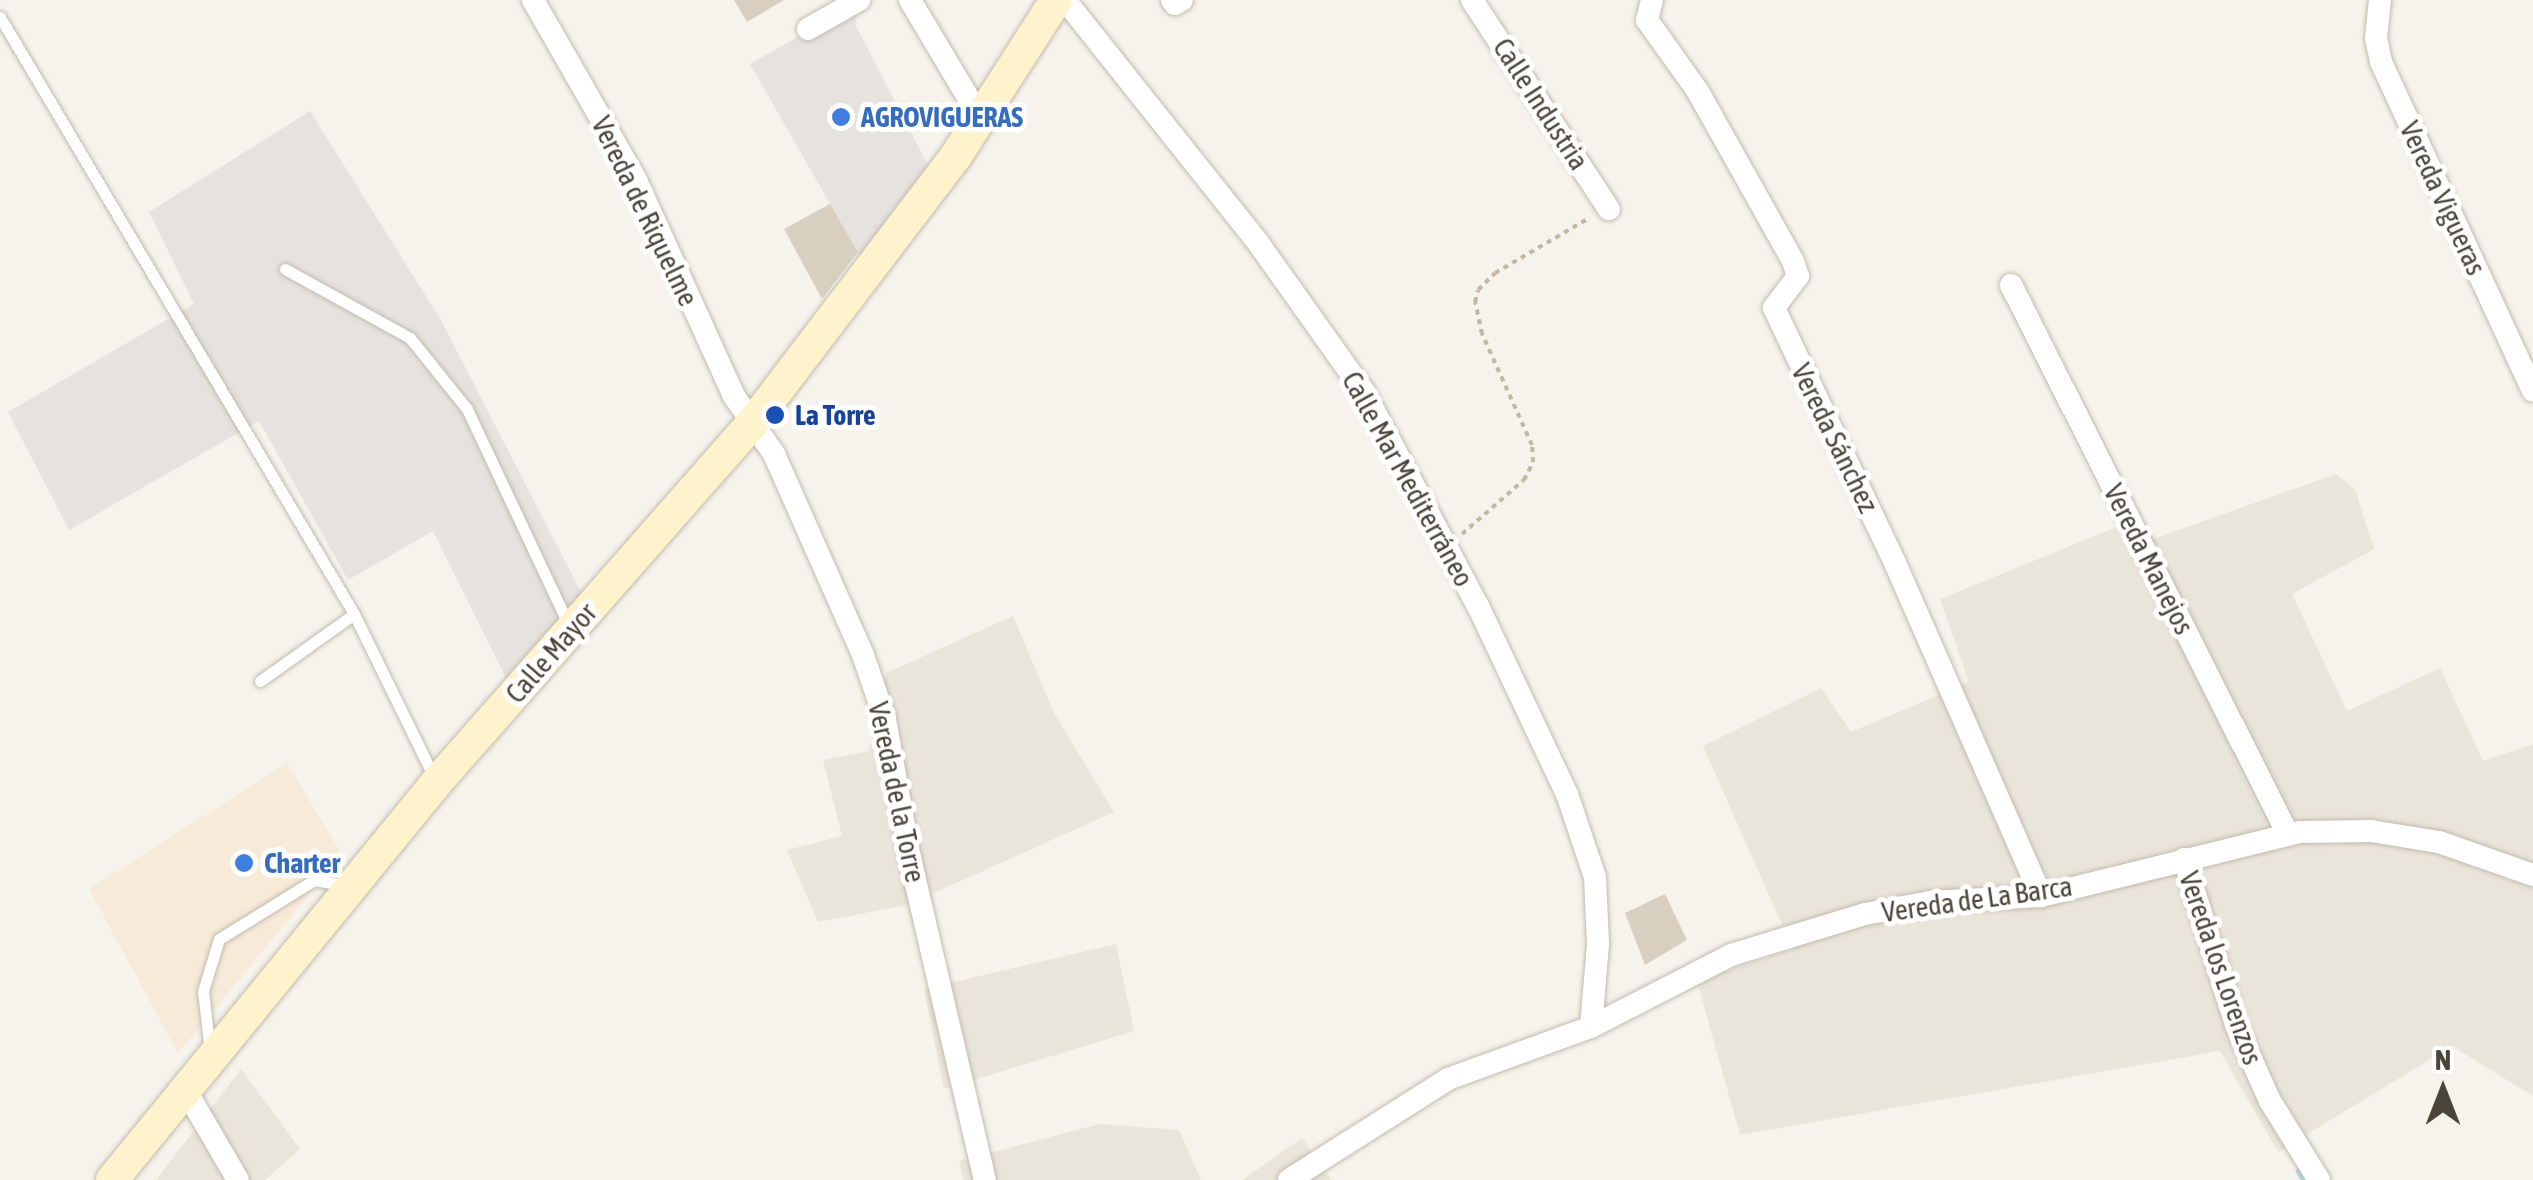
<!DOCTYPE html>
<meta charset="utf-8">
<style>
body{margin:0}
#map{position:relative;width:2533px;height:1180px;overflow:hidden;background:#f6f3ec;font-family:"Asap Condensed",sans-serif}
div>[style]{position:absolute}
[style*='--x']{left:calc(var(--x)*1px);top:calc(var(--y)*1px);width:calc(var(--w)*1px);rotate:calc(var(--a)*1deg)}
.residential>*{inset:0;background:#eae5da}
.commercial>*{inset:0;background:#f7ead8}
.industrial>*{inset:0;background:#e6e2dd}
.stream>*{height:6px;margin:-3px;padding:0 3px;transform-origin:3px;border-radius:3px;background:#a9d4f2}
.building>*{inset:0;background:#d8cfc1}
.path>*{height:4px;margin-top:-2px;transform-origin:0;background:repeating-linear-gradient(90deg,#c4b79f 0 5px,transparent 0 10px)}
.roads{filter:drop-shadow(0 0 2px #c2bbae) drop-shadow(0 0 2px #c2bbae)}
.lane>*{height:11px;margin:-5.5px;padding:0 5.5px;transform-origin:5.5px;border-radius:5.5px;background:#fff}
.street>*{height:22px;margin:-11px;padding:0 11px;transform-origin:11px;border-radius:11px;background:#fff}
.secondary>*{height:32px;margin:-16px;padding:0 16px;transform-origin:16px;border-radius:16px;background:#fff3cd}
.dots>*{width:28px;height:28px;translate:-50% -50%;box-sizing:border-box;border:5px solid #fff;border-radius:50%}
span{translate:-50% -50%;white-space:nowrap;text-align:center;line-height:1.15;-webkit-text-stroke:10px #fff;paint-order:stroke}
.street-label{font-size:28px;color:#4b4439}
.shop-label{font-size:28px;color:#366cbe;font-weight:700}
.left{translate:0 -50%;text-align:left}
.transit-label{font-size:28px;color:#164399;font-weight:700}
.north{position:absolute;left:2393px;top:1040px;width:100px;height:100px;-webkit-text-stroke:8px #fff;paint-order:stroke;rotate:0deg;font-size:28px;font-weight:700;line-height:40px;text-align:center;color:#4b4439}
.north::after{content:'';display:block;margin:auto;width:35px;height:45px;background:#4b4439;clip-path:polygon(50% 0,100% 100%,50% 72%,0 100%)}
</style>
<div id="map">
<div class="residential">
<div style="clip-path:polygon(2336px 474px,2355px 489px,2374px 549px,2292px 594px,2347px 711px,2440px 668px,2483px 761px,2533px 744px,2533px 1096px,2452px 1046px,2278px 1152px,2220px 1051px,1740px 1135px,1697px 981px,1793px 949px,1703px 746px,1821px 688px,1851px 732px,1969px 682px,1940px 599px,2134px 520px,2145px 542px)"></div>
<div style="clip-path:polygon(1013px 616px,1054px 713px,1114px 812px,907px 905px,818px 922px,787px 850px,842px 836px,823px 760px,869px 751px,886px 673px)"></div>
<div style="clip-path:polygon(1116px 944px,1134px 1031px,944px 1089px,924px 989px)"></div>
<div style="clip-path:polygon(241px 1069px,300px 1149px,265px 1180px,156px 1180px)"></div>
<div style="clip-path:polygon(1100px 1124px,1179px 1130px,1201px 1180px,963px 1180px,959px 1161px)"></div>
<div style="clip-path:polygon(1302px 1138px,1332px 1180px,1242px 1180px)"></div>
</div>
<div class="commercial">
<div style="clip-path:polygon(287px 763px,342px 855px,178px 1053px,89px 889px)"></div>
</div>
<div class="industrial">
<div style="clip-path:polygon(861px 1px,855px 24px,929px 167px,860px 256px,750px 64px)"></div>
<div style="clip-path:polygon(310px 111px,441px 320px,585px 600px,508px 682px,433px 531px,348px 580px,259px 421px,69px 530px,8px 412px,194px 304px,149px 212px)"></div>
</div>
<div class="stream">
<div style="--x:2299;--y:1171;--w:10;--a:61"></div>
</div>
<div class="building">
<div style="clip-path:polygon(734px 0,784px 0,747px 22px)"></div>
<div style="clip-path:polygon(830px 204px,858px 252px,822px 299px,784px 229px)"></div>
<div style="clip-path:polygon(1665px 894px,1687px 940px,1645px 965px,1625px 913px)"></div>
</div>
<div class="path">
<div style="--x:1462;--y:534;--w:82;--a:-41.1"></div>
<div style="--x:1524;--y:480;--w:20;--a:-63"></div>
<div style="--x:1533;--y:462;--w:17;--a:-93"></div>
<div style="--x:1532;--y:445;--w:122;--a:-114.2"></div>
<div style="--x:1482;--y:334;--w:33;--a:-102"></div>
<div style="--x:1475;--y:302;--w:12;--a:-76"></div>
<div style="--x:1478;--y:290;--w:24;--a:-45"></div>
<div style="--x:1495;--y:273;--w:109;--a:-30.3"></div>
</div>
<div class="roads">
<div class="lane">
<div style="--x:0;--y:17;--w:694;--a:59.33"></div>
<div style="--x:354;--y:614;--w:182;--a:63.9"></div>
<div style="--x:285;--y:269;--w:143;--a:28.9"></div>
<div style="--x:410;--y:338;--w:91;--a:51.2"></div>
<div style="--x:467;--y:409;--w:242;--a:64.8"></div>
<div style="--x:260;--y:681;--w:115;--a:-35.5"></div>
<div style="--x:210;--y:1052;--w:61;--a:-96.5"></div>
<div style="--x:203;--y:991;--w:54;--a:-72.9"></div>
<div style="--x:219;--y:939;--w:112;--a:-31.8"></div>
<div style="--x:314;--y:880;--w:34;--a:10"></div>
</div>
<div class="street">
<div style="--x:533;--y:0;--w:207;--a:60.2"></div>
<div style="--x:636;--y:180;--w:237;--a:65.6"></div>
<div style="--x:734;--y:396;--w:70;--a:55.4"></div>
<div style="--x:774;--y:454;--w:220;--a:66.1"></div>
<div style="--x:863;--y:655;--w:68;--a:71"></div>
<div style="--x:885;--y:719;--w:137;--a:79.9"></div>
<div style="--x:909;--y:854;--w:335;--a:76.9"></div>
<div style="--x:910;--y:0;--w:139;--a:59.2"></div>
<div style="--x:1065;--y:0;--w:312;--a:51.5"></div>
<div style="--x:1259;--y:244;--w:181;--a:54.6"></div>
<div style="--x:1364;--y:392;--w:242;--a:62"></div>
<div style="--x:1478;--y:606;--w:208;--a:64.7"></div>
<div style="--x:1567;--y:794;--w:88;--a:71.4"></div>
<div style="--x:1595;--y:877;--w:67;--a:87.4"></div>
<div style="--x:1598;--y:944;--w:83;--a:94.8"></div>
<div style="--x:1172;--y:0;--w:5;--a:53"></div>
<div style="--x:1175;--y:4;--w:8;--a:-30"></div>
<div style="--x:1472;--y:0;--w:250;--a:56.8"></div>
<div style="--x:1652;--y:0;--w:21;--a:104"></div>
<div style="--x:1647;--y:20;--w:86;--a:54.5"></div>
<div style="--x:1697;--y:90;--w:196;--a:60.7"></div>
<div style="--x:1793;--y:261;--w:16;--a:72"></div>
<div style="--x:1798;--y:276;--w:40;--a:127"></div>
<div style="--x:1774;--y:308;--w:282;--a:64.6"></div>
<div style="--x:1895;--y:563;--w:364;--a:66.3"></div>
<div style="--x:2380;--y:0;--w:38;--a:96"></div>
<div style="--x:2376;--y:38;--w:25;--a:78"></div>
<div style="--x:2381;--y:62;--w:362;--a:65.2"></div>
<div style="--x:808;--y:29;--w:59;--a:-29.6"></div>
<div style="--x:2011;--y:285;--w:615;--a:63.23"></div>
<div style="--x:2184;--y:859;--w:174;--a:72.6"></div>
<div style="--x:2236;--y:1025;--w:83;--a:65.9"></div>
<div style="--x:2270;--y:1101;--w:93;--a:58.2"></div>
<div style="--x:185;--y:1089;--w:105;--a:59.8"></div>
<div style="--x:1289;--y:1180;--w:188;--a:-32.4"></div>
<div style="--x:1448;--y:1079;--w:152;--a:-20"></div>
<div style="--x:1591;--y:1027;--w:157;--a:-27.2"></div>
<div style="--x:1731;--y:955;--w:140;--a:-17"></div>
<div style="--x:1865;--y:914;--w:66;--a:-10.5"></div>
<div style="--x:1930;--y:902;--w:111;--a:-3.1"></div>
<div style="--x:2041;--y:896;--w:267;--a:-13.9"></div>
<div style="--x:2300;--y:832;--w:71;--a:-0.8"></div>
<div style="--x:2371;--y:831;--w:69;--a:9.2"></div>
<div style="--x:2439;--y:842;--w:100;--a:19.3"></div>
</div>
<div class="secondary">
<div style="--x:112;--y:1180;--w:514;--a:-50.77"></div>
<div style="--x:437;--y:782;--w:475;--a:-48.7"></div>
<div style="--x:751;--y:425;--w:338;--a:-52.7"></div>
<div style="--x:956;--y:156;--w:185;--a:-57.3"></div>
</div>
</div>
<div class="dots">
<div style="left:841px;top:117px;background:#3f7fe0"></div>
<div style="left:775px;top:415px;background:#1a4fb4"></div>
<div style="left:244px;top:863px;background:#3f7fe0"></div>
</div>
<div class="street-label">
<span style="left:1541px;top:104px;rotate:57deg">Calle Industria</span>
<span style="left:2443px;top:198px;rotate:65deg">Vereda Vigueras</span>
<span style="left:645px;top:211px;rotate:64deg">Vereda de Riquelme</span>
<span style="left:1835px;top:438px;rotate:64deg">Vereda Sánchez</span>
<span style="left:1408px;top:479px;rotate:61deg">Calle Mar Mediterráneo</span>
<span style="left:2149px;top:559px;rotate:63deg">Vereda Manejos</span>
<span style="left:551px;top:653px;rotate:-49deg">Calle Mayor</span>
<span style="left:897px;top:792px;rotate:78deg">Vereda de la Torre</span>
<span style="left:1977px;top:899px;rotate:-8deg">Vereda de La Barca</span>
<span style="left:2221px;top:968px;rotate:71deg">Vereda los Lorenzos</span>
</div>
<div class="shop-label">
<span class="left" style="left:861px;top:117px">AGROVIGUERAS</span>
<span class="left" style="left:264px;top:863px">Charter</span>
</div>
<div class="transit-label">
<span class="left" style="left:795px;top:415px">La Torre</span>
</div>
<div class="north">N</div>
</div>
